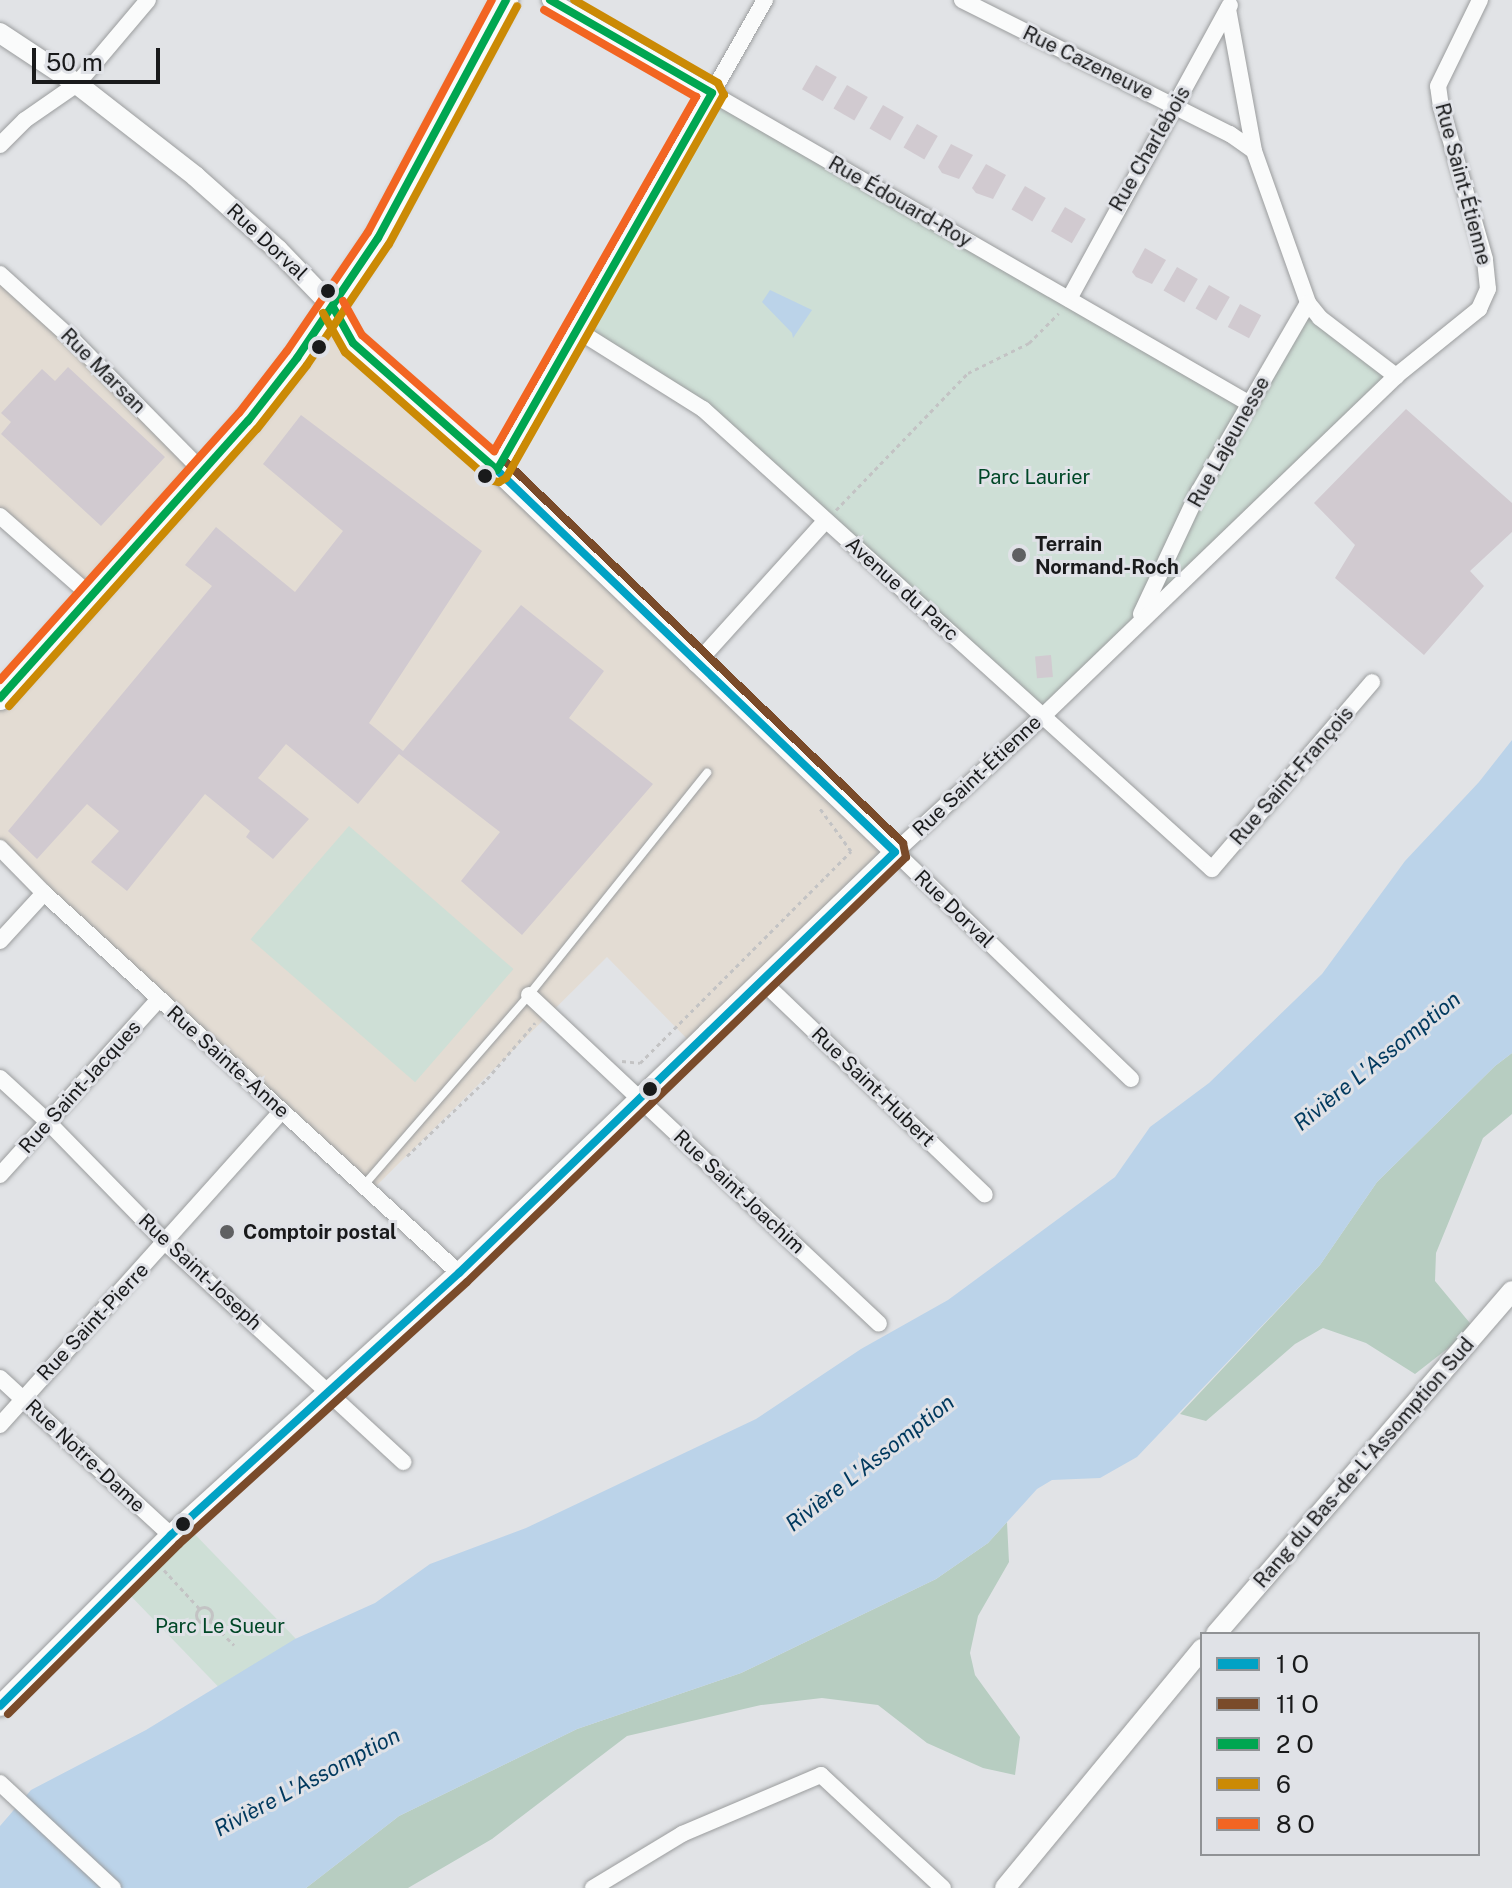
<!DOCTYPE html>
<meta charset="utf-8">
<style>
body{margin:0}
#map{position:relative;width:1512px;height:1888px;overflow:hidden;background:#e1e3e6;font-family:"Public Sans",sans-serif}
div>[style]{position:absolute}
[style*='--x']{left:calc(var(--x)*1px);top:calc(var(--y)*1px);width:calc(var(--w)*1px);rotate:calc(var(--a)*1deg)}
.education>*{inset:0;background:#e3dcd3}
.green>*{inset:0;background:#cedfd6;transform-origin:0 0}
.forest>*{inset:0;background:#b7cdc1}
.water>*{inset:0;background:#bbd3e9}
.building>*{inset:0;background:#d1cad0;transform-origin:0 0}
.path>*{height:3px;margin-top:-1.5px;transform-origin:0;background:repeating-linear-gradient(90deg,#c3c3c4 0 4px,transparent 0 8px)}
.path>.ring{margin:-1.5px;padding:0;box-sizing:content-box;background:none;border:3px solid #c3c3c4;border-radius:50%}
.roads{filter:drop-shadow(0 0 2px #9b9d9e) drop-shadow(0 0 2px #9b9d9e)}
.service>*{height:8px;margin:-4px;padding:0 4px;transform-origin:4px;border-radius:4px;background:#fafbfb}
.minor>*{height:16px;margin:-8px;padding:0 8px;transform-origin:8px;border-radius:8px;background:#fafbfb}
.tertiary>*{height:20px;margin:-10px;padding:0 10px;transform-origin:10px;border-radius:10px;background:#fafbfb}
.secondary>*{height:24px;margin:-12px;padding:0 12px;transform-origin:12px;border-radius:12px;background:#fafbfb}
.bus-1>*{height:8px;margin:-4px;padding:0 4px;transform-origin:4px;border-radius:4px;background:#01a2c5}
.bus-2>*{height:8px;margin:-4px;padding:0 4px;transform-origin:4px;border-radius:4px;background:#7a4b2a}
.bus-3>*{height:8px;margin:-4px;padding:0 4px;transform-origin:4px;border-radius:4px;background:#00a651}
.bus-4>*{height:8px;margin:-4px;padding:0 4px;transform-origin:4px;border-radius:4px;background:#cb8a05}
.bus-5>*{height:8px;margin:-4px;padding:0 4px;transform-origin:4px;border-radius:4px;background:#f26522}
.dots>*{width:22px;height:22px;translate:-50% -50%;box-sizing:border-box;border:4px solid #e0e2e7;border-radius:50%}
span{translate:-50% -50%;white-space:nowrap;text-align:center;line-height:1.15;-webkit-text-stroke:6px #e0e2e7;paint-order:stroke}
.street-label{font-size:20px;color:#191a1b}
.park-label{font-size:20px;color:#004727}
.poi-label{font-size:20px;color:#191a1b;font-weight:700}
.left{translate:0 -50%;text-align:left}
.water-label{font-size:22px;color:#00395e;font-style:italic}
.legend{position:absolute;left:1200px;top:1632px;width:280px;height:224px;box-sizing:border-box;background:#e0e2e7;border:2px solid #909295;margin:0;padding:10px 14px;list-style:none;font-size:24px;color:#191a1b}
.legend li{display:flex;align-items:center;gap:16px;height:40px}
.legend b{width:40px;border:2px solid #909295}
.scale{position:absolute;left:32px;top:48px;width:128px;height:36px;box-sizing:border-box;border:4px solid #191a1b;border-top:0;padding-left:10px;font-size:24px;line-height:28px;white-space:nowrap;color:#191a1b;-webkit-text-stroke:6px #e0e2e7;paint-order:stroke}
</style>
<div id="map">
<div class="education">
<div style="clip-path:polygon(0 274px,202px 471px,333px 307px,353px 343px,895px 852px,694px 1046px,607px 957px,370px 1192px,0 844px,0 698px,90px 595px,0 516px)"></div>
</div>
<div class="green">
<div style="clip-path:polygon(712px 93px,1250px 403px,1308px 303px,1396px 376px,1044px 715px,703px 409px,577px 330px)"></div>
<div style="left:349px;top:826px;width:218px;height:150px;rotate:41deg"></div>
<div style="left:184px;top:1523px;width:161px;height:89px;rotate:46deg"></div>
</div>
<div class="forest">
<div style="clip-path:polygon(1512px 1053px,1512px 1114px,1483px 1138px,1436px 1253px,1435px 1281px,1474px 1328px,1415px 1374px,1366px 1343px,1323px 1328px,1295px 1344px,1206px 1421px,1180px 1414px,1320px 1265px,1377px 1182px,1495px 1066px)"></div>
<div style="clip-path:polygon(1007px 1522px,1009px 1562px,978px 1616px,970px 1653px,975px 1675px,1020px 1737px,1015px 1775px,983px 1768px,927px 1743px,878px 1705px,822px 1698px,761px 1705px,627px 1736px,492px 1839px,408px 1888px,306px 1888px,399px 1816px,577px 1729px,741px 1673px,936px 1579px,988px 1543px)"></div>
</div>
<div class="water">
<div style="clip-path:polygon(770px 290px,812px 310px,793px 338px,792px 333px,762px 302px)"></div>
<div style="clip-path:polygon(1512px 740px,1512px 1053px,1495px 1066px,1377px 1182px,1320px 1265px,1137px 1457px,1100px 1478px,1052px 1480px,1037px 1489px,988px 1543px,936px 1579px,741px 1673px,577px 1729px,399px 1816px,306px 1888px,0 1888px,0 1826px,31px 1790px,146px 1730px,295px 1639px,375px 1603px,430px 1564px,526px 1528px,756px 1419px,861px 1349px,948px 1300px,1115px 1177px,1150px 1127px,1209px 1083px,1322px 974px,1405px 861px,1479px 782px)"></div>
</div>
<div class="building">
<div style="left:816px;top:65px;width:24px;height:28px;rotate:30deg"></div>
<div style="left:847px;top:85px;width:24px;height:27px;rotate:30deg"></div>
<div style="left:883px;top:105px;width:24px;height:27px;rotate:30deg"></div>
<div style="left:917px;top:124px;width:24px;height:27px;rotate:30deg"></div>
<div style="clip-path:polygon(951px 144px,973px 155px,959px 179px,942px 173px,938px 167px)"></div>
<div style="clip-path:polygon(986px 164px,1006px 175px,993px 199px,976px 193px,972px 188px)"></div>
<div style="left:1025px;top:186px;width:24px;height:27px;rotate:30deg"></div>
<div style="left:1065px;top:207px;width:24px;height:28px;rotate:30deg"></div>
<div style="clip-path:polygon(1145px 248px,1166px 260px,1152px 284px,1136px 277px,1132px 272px)"></div>
<div style="left:1177px;top:267px;width:24px;height:27px;rotate:30deg"></div>
<div style="left:1209px;top:285px;width:24px;height:27px;rotate:30deg"></div>
<div style="left:1240px;top:304px;width:24px;height:26px;rotate:28deg"></div>
<div style="clip-path:polygon(68px 367px,165px 457px,101px 526px,1px 434px,11px 422px,1px 413px,42px 369px,55px 381px)"></div>
<div style="clip-path:polygon(1406px 409px,1512px 503px,1512px 532px,1470px 571px,1484px 586px,1424px 655px,1335px 578px,1355px 545px,1314px 503px)"></div>
<div style="clip-path:polygon(301px 415px,482px 551px,369px 723px,403px 751px,521px 605px,604px 671px,569px 718px,653px 784px,522px 935px,461px 881px,500px 832px,399px 754px,358px 804px,286px 744px,258px 778px,309px 819px,273px 859px,246px 837px,250px 831px,205px 794px,127px 891px,91px 862px,119px 831px,87px 804px,37px 859px,8px 831px,212px 586px,185px 565px,216px 527px,295px 592px,343px 531px,263px 464px)"></div>
<div style="left:1051px;top:655px;width:22px;height:16px;rotate:85deg"></div>
</div>
<div class="path">
<div style="--x:836;--y:510;--w:190;--a:-46.1"></div>
<div style="--x:968;--y:373;--w:68;--a:-26.2"></div>
<div style="--x:1029;--y:343;--w:42;--a:-45"></div>
<div style="--x:622;--y:1061;--w:18;--a:6"></div>
<div style="--x:640;--y:1063;--w:299;--a:-45.1"></div>
<div style="--x:851;--y:851;--w:54;--a:-126"></div>
<div style="--x:407;--y:1156;--w:111;--a:-43.9"></div>
<div style="--x:487;--y:1079;--w:74;--a:-49.4"></div>
<div style="--x:164;--y:1570;--w:52;--a:47.4"></div>
<div class="ring" style="left:196px;top:1607px;width:13px;height:13px"></div>
<div style="--x:210;--y:1621;--w:34;--a:45"></div>
</div>
<div class="roads">
<div class="service">
<div style="--x:364;--y:1185;--w:252;--a:-49"></div>
<div style="--x:529;--y:995;--w:285;--a:-51.3"></div>
</div>
<div class="minor">
<div style="--x:550;--y:0;--w:808;--a:29.99"></div>
<div style="--x:962;--y:0;--w:300;--a:26.6"></div>
<div style="--x:1230;--y:134;--w:29;--a:35"></div>
<div style="--x:1228;--y:9;--w:144;--a:79.6"></div>
<div style="--x:1254;--y:151;--w:161;--a:70.4"></div>
<div style="--x:1308;--y:303;--w:19;--a:51"></div>
<div style="--x:1320;--y:318;--w:96;--a:37.3"></div>
<div style="--x:0;--y:145;--w:35;--a:-45"></div>
<div style="--x:25;--y:120;--w:63;--a:-34.7"></div>
<div style="--x:77;--y:84;--w:110;--a:-49.8"></div>
<div style="--x:0;--y:274;--w:98;--a:42.1"></div>
<div style="--x:73;--y:340;--w:184;--a:45.4"></div>
<div style="--x:1069;--y:299;--w:335;--a:-61.3"></div>
<div style="--x:577;--y:330;--w:149;--a:32.1"></div>
<div style="--x:703;--y:409;--w:686;--a:42.11"></div>
<div style="--x:1212;--y:869;--w:246;--a:-49.4"></div>
<div style="--x:497;--y:470;--w:541;--a:-60.31"></div>
<div style="--x:0;--y:516;--w:120;--a:41.3"></div>
<div style="--x:1141;--y:614;--w:136;--a:-64.8"></div>
<div style="--x:1199;--y:491;--w:217;--a:-59.9"></div>
<div style="--x:696;--y:664;--w:193;--a:-47.9"></div>
<div style="--x:0;--y:848;--w:63;--a:45.6"></div>
<div style="--x:44;--y:893;--w:563;--a:42.48"></div>
<div style="--x:0;--y:941;--w:65;--a:-47.5"></div>
<div style="--x:761;--y:980;--w:310;--a:43.8"></div>
<div style="--x:529;--y:995;--w:480;--a:43.2"></div>
<div style="--x:0;--y:1078;--w:65;--a:42.5"></div>
<div style="--x:48;--y:1122;--w:169;--a:45.7"></div>
<div style="--x:166;--y:1243;--w:323;--a:42.7"></div>
<div style="--x:1131;--y:1079;--w:327;--a:-136.1"></div>
<div style="--x:895;--y:852;--w:202;--a:-42.6"></div>
<div style="--x:1044;--y:715;--w:489;--a:-43.9"></div>
<div style="--x:1396;--y:376;--w:107;--a:-38.9"></div>
<div style="--x:1479;--y:309;--w:22;--a:-66"></div>
<div style="--x:1488;--y:289;--w:30;--a:-96"></div>
<div style="--x:1485;--y:259;--w:158;--a:-106.1"></div>
<div style="--x:1441;--y:107;--w:21;--a:-98"></div>
<div style="--x:1438;--y:86;--w:96;--a:-64"></div>
<div style="--x:0;--y:1175;--w:237;--a:-47.9"></div>
<div style="--x:0;--y:1378;--w:232;--a:42.6"></div>
<div style="--x:0;--y:1425;--w:422;--a:-48.1"></div>
<div style="--x:0;--y:1783;--w:154;--a:42.9"></div>
<div style="--x:593;--y:1888;--w:104;--a:-31.2"></div>
<div style="--x:682;--y:1834;--w:151;--a:-23"></div>
<div style="--x:821;--y:1775;--w:166;--a:42.8"></div>
</div>
<div class="tertiary">
<div style="--x:0;--y:33;--w:92;--a:33.5"></div>
<div style="--x:77;--y:84;--w:150;--a:37.9"></div>
<div style="--x:195;--y:176;--w:111;--a:41.7"></div>
<div style="--x:278;--y:250;--w:79;--a:46"></div>
<div style="--x:333;--y:307;--w:41;--a:60.9"></div>
<div style="--x:353;--y:343;--w:192;--a:41.4"></div>
<div style="--x:497;--y:470;--w:552;--a:43.82"></div>
<div style="--x:895;--y:852;--w:606;--a:136"></div>
<div style="--x:459;--y:1273;--w:389;--a:137.7"></div>
<div style="--x:171;--y:1535;--w:242;--a:135"></div>
<div style="--x:1216;--y:1634;--w:453;--a:-49.2"></div>
<div style="--x:1005;--y:1888;--w:310;--a:-50.5"></div>
</div>
<div class="secondary">
<div style="--x:0;--y:698;--w:372;--a:-48.2"></div>
<div style="--x:248;--y:421;--w:80;--a:-52.1"></div>
<div style="--x:297;--y:358;--w:145;--a:-56"></div>
<div style="--x:378;--y:238;--w:270;--a:-61.7"></div>
</div>
</div>
<div class="bus-1">
<div style="--x:0;--y:1706;--w:242;--a:-45"></div>
<div style="--x:171;--y:1535;--w:389;--a:-42.3"></div>
<div style="--x:459;--y:1273;--w:606;--a:-44"></div>
<div style="--x:895;--y:852;--w:552;--a:-136.18"></div>
</div>
<div class="bus-2">
<div style="--x:8;--y:1714;--w:241;--a:-44.8"></div>
<div style="--x:179;--y:1544;--w:389;--a:-42.3"></div>
<div style="--x:467;--y:1282;--w:611;--a:-44.07"></div>
<div style="--x:906;--y:857;--w:14;--a:-102"></div>
<div style="--x:903;--y:843;--w:552;--a:-136.18"></div>
</div>
<div class="bus-3">
<div style="--x:333;--y:307;--w:41;--a:60.9"></div>
<div style="--x:353;--y:343;--w:192;--a:41.4"></div>
<div style="--x:497;--y:470;--w:434;--a:-60.3"></div>
<div style="--x:712;--y:93;--w:187;--a:-150.1"></div>
<div style="--x:0;--y:698;--w:372;--a:-48.2"></div>
<div style="--x:248;--y:421;--w:80;--a:-52.1"></div>
<div style="--x:297;--y:358;--w:145;--a:-56"></div>
<div style="--x:378;--y:238;--w:270;--a:-61.7"></div>
</div>
<div class="bus-4">
<div style="--x:323;--y:313;--w:45;--a:60.6"></div>
<div style="--x:345;--y:352;--w:193;--a:41.4"></div>
<div style="--x:490;--y:480;--w:9;--a:13"></div>
<div style="--x:499;--y:482;--w:8;--a:-30"></div>
<div style="--x:506;--y:478;--w:441;--a:-60.4"></div>
<div style="--x:724;--y:95;--w:13;--a:-117"></div>
<div style="--x:718;--y:83;--w:166;--a:-150"></div>
<div style="--x:9;--y:706;--w:372;--a:-48.2"></div>
<div style="--x:257;--y:429;--w:81;--a:-52"></div>
<div style="--x:307;--y:365;--w:146;--a:-55.9"></div>
<div style="--x:389;--y:244;--w:270;--a:-61.7"></div>
</div>
<div class="bus-5">
<div style="--x:343;--y:301;--w:39;--a:61"></div>
<div style="--x:362;--y:335;--w:176;--a:41.3"></div>
<div style="--x:494;--y:451;--w:408;--a:-60.3"></div>
<div style="--x:696;--y:97;--w:175;--a:-150.2"></div>
<div style="--x:0;--y:680;--w:358;--a:-48.2"></div>
<div style="--x:239;--y:413;--w:78;--a:-52.3"></div>
<div style="--x:287;--y:351;--w:144;--a:-55.8"></div>
<div style="--x:368;--y:232;--w:263;--a:-61.9"></div>
</div>
<div class="dots">
<div style="left:328px;top:291px;background:#191a1b"></div>
<div style="left:319px;top:347px;background:#191a1b"></div>
<div style="left:485px;top:476px;background:#191a1b"></div>
<div style="left:1019px;top:555px;background:#5f6062"></div>
<div style="left:650px;top:1089px;background:#191a1b"></div>
<div style="left:227px;top:1232px;background:#5f6062"></div>
<div style="left:183px;top:1524px;background:#191a1b"></div>
</div>
<div class="street-label">
<span style="left:1088px;top:63px;rotate:26deg">Rue Cazeneuve</span>
<span style="left:1150px;top:149px;rotate:-60deg">Rue Charlebois</span>
<span style="left:1463px;top:184px;rotate:75deg">Rue Saint-Étienne</span>
<span style="left:900px;top:202px;rotate:30deg">Rue Édouard-Roy</span>
<span style="left:267px;top:242px;rotate:43deg">Rue Dorval</span>
<span style="left:103px;top:371px;rotate:45deg">Rue Marsan</span>
<span style="left:1229px;top:442px;rotate:-61deg">Rue Lajeunesse</span>
<span style="left:902px;top:589px;rotate:42deg">Avenue du Parc</span>
<span style="left:977px;top:776px;rotate:-43deg">Rue Saint-Étienne</span>
<span style="left:1292px;top:776px;rotate:-49deg">Rue Saint-François</span>
<span style="left:954px;top:909px;rotate:44deg">Rue Dorval</span>
<span style="left:228px;top:1062px;rotate:42deg">Rue Sainte-Anne</span>
<span style="left:80px;top:1087px;rotate:-48deg">Rue Saint-Jacques</span>
<span style="left:873px;top:1087px;rotate:44deg">Rue Saint-Hubert</span>
<span style="left:739px;top:1192px;rotate:43deg">Rue Saint-Joachim</span>
<span style="left:200px;top:1272px;rotate:43deg">Rue Saint-Joseph</span>
<span style="left:93px;top:1322px;rotate:-47deg">Rue Saint-Pierre</span>
<span style="left:85px;top:1456px;rotate:43deg">Rue Notre-Dame</span>
<span style="left:1364px;top:1463px;rotate:-49deg">Rang du Bas-de-L'Assomption Sud</span>
</div>
<div class="park-label">
<span style="left:1034px;top:477px">Parc Laurier</span>
<span style="left:220px;top:1626px">Parc Le Sueur</span>
</div>
<div class="poi-label">
<span class="left" style="left:1035px;top:556px">Terrain<br>Normand-Roch</span>
<span class="left" style="left:243px;top:1232px">Comptoir postal</span>
</div>
<div class="water-label">
<span style="left:1377px;top:1061px;rotate:-39deg">Rivière L'Assomption</span>
<span style="left:870px;top:1463px;rotate:-38deg">Rivière L'Assomption</span>
<span style="left:307px;top:1782px;rotate:-28deg">Rivière L'Assomption</span>
</div>
<ul class="legend">
<li><b style="height:10px;background:#01a2c5"></b>1 O</li>
<li><b style="height:10px;background:#7a4b2a"></b>11 O</li>
<li><b style="height:10px;background:#00a651"></b>2 O</li>
<li><b style="height:10px;background:#cb8a05"></b>6</li>
<li><b style="height:10px;background:#f26522"></b>8 O</li>
</ul>
<div class="scale">50 m</div>
</div>
